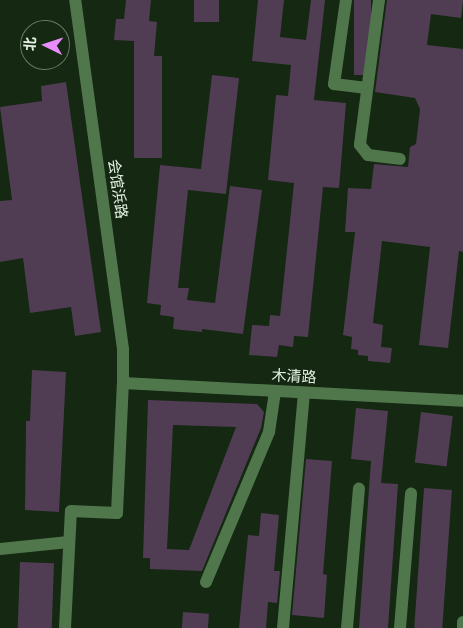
<!DOCTYPE html>
<meta charset="utf-8">
<style>
body{margin:0}
#map{position:relative;width:463px;height:628px;overflow:hidden;background:#142812;font-family:"Fira Sans Condensed","Noto Sans SC",sans-serif}
div>[style]{position:absolute}
[style*='--x']{left:calc(var(--x)*1px);top:calc(var(--y)*1px);width:calc(var(--w)*1px);rotate:calc(var(--a)*1deg)}
.building>*{inset:0;background:#503c53;transform-origin:0 0}
.minor>*{height:12px;margin:-6px;padding:0 6px;transform-origin:6px;border-radius:6px;background:#50774c}
span{translate:-50% -50%;white-space:nowrap;text-align:center;line-height:1.15;-webkit-text-stroke:4px #142812;paint-order:stroke}
.street-label{font-size:15px;color:#e4f1e2}
.north{position:absolute;left:20px;top:20px;width:50px;height:50px;box-sizing:border-box;background:#142812;border:1px solid #677865;border-radius:50%;rotate:274deg;font-size:14px;font-weight:700;line-height:20px;text-align:center;color:#e4f1e2}
.north::after{content:'';display:block;margin:auto;width:18px;height:22px;background:#ea8dfc;clip-path:polygon(50% 0,100% 100%,50% 72%,0 100%)}
</style>
<div id="map">
<div class="building">
<div style="clip-path:polygon(126px 0,151px 0,149px 21px,157px 22px,154px 56px,162px 56px,162px 158px,134px 158px,134px 41px,114px 40px,116px 19px,124px 19px)"></div>
<div style="left:194px;top:0;width:25px;height:22px"></div>
<div style="clip-path:polygon(258px 0,284px 0,280px 37px,306px 40px,311px 0,325px 0,314px 100px,346px 103px,339px 188px,323px 187px,308px 337px,294px 336px,293px 347px,279px 345px,277px 357px,249px 355px,252px 325px,269px 326px,270px 315px,280px 316px,294px 183px,268px 180px,276px 95px,288px 96px,291px 65px,252px 61px)"></div>
<div style="left:354px;top:0;width:17px;height:75px"></div>
<div style="clip-path:polygon(387px 0,463px 0,461px 18px,431px 14px,427px 45px,463px 49px,463px 252px,459px 251px,448px 348px,419px 345px,430px 247px,382px 241px,373px 323px,383px 325px,381px 347px,392px 348px,390px 363px,368px 361px,368px 356px,358px 355px,358px 350px,351px 349px,352px 337px,343px 335px,355px 232px,345px 232px,348px 188px,371px 189px,374px 164px,408px 167px,410px 147px,416px 144px,420px 109px,415px 98px,375px 92px)"></div>
<div style="clip-path:polygon(212px 75px,239px 78px,226px 194px,188px 190px,178px 288px,189px 288px,187px 300px,215px 303px,230px 186px,262px 190px,243px 334px,202px 329px,202px 332px,173px 329px,174px 317px,160px 315px,161px 305px,147px 303px,160px 165px,201px 169px)"></div>
<div style="clip-path:polygon(66px 82px,101px 332px,75px 336px,71px 307px,30px 313px,23px 258px,0 262px,0 201px,12px 200px,0 107px,42px 101px,41px 86px)"></div>
<div style="clip-path:polygon(32px 370px,66px 372px,59px 512px,25px 510px,26px 428px,26px 421px,30px 421px)"></div>
<div style="clip-path:polygon(evenodd,148px 400px,257px 404px,264px 412px,261px 428px,202px 571px,150px 569px,150px 558px,143px 558px,148px 400px,173px 425px,236px 427px,189px 550px,167px 549px,173px 425px)"></div>
<div style="clip-path:polygon(356px 408px,388px 411px,381px 483px,398px 484px,388px 628px,359px 628px,371px 461px,351px 459px)"></div>
<div style="left:421px;top:412px;width:32px;height:51px;rotate:7deg"></div>
<div style="clip-path:polygon(306px 459px,332px 461px,323px 574px,327px 575px,324px 618px,292px 615px)"></div>
<div style="left:424px;top:488px;width:28px;height:140px;rotate:4deg"></div>
<div style="clip-path:polygon(261px 513px,279px 515px,274px 571px,280px 571px,277px 603px,268px 602px,266px 628px,239px 628px,248px 535px,259px 536px)"></div>
<div style="left:20px;top:562px;width:34px;height:66px;rotate:2deg"></div>
<div style="left:183px;top:612px;width:26px;height:16px;rotate:4deg"></div>
</div>
<div class="minor">
<div style="--x:346;--y:0;--w:85;--a:98.1"></div>
<div style="--x:334;--y:84;--w:33;--a:7"></div>
<div style="--x:379;--y:0;--w:146;--a:97.5"></div>
<div style="--x:360;--y:145;--w:13;--a:51"></div>
<div style="--x:368;--y:155;--w:32;--a:7"></div>
<div style="--x:123;--y:383;--w:340;--a:3"></div>
<div style="--x:0;--y:549;--w:69;--a:-5.8"></div>
<div style="--x:206;--y:582;--w:163;--a:-67.2"></div>
<div style="--x:269;--y:432;--w:40;--a:-81.5"></div>
<div style="--x:65;--y:628;--w:117;--a:-87.1"></div>
<div style="--x:71;--y:511;--w:46;--a:2.5"></div>
<div style="--x:117;--y:513;--w:130;--a:-87.4"></div>
<div style="--x:123;--y:383;--w:34;--a:-90"></div>
<div style="--x:123;--y:349;--w:352;--a:-97.8"></div>
<div style="--x:283;--y:628;--w:235;--a:-84.9"></div>
<div style="--x:347;--y:628;--w:140;--a:-85.1"></div>
<div style="--x:400;--y:628;--w:135;--a:-85.3"></div>
<div style="--x:463;--y:628;--w:6;--a:-90"></div>
</div>
<div class="street-label">
<span style="left:117px;top:189px;rotate:82deg">会馆浜路</span>
<span style="left:294px;top:377px;rotate:3deg">木清路</span>
</div>
<div class="north">北</div>
</div>
